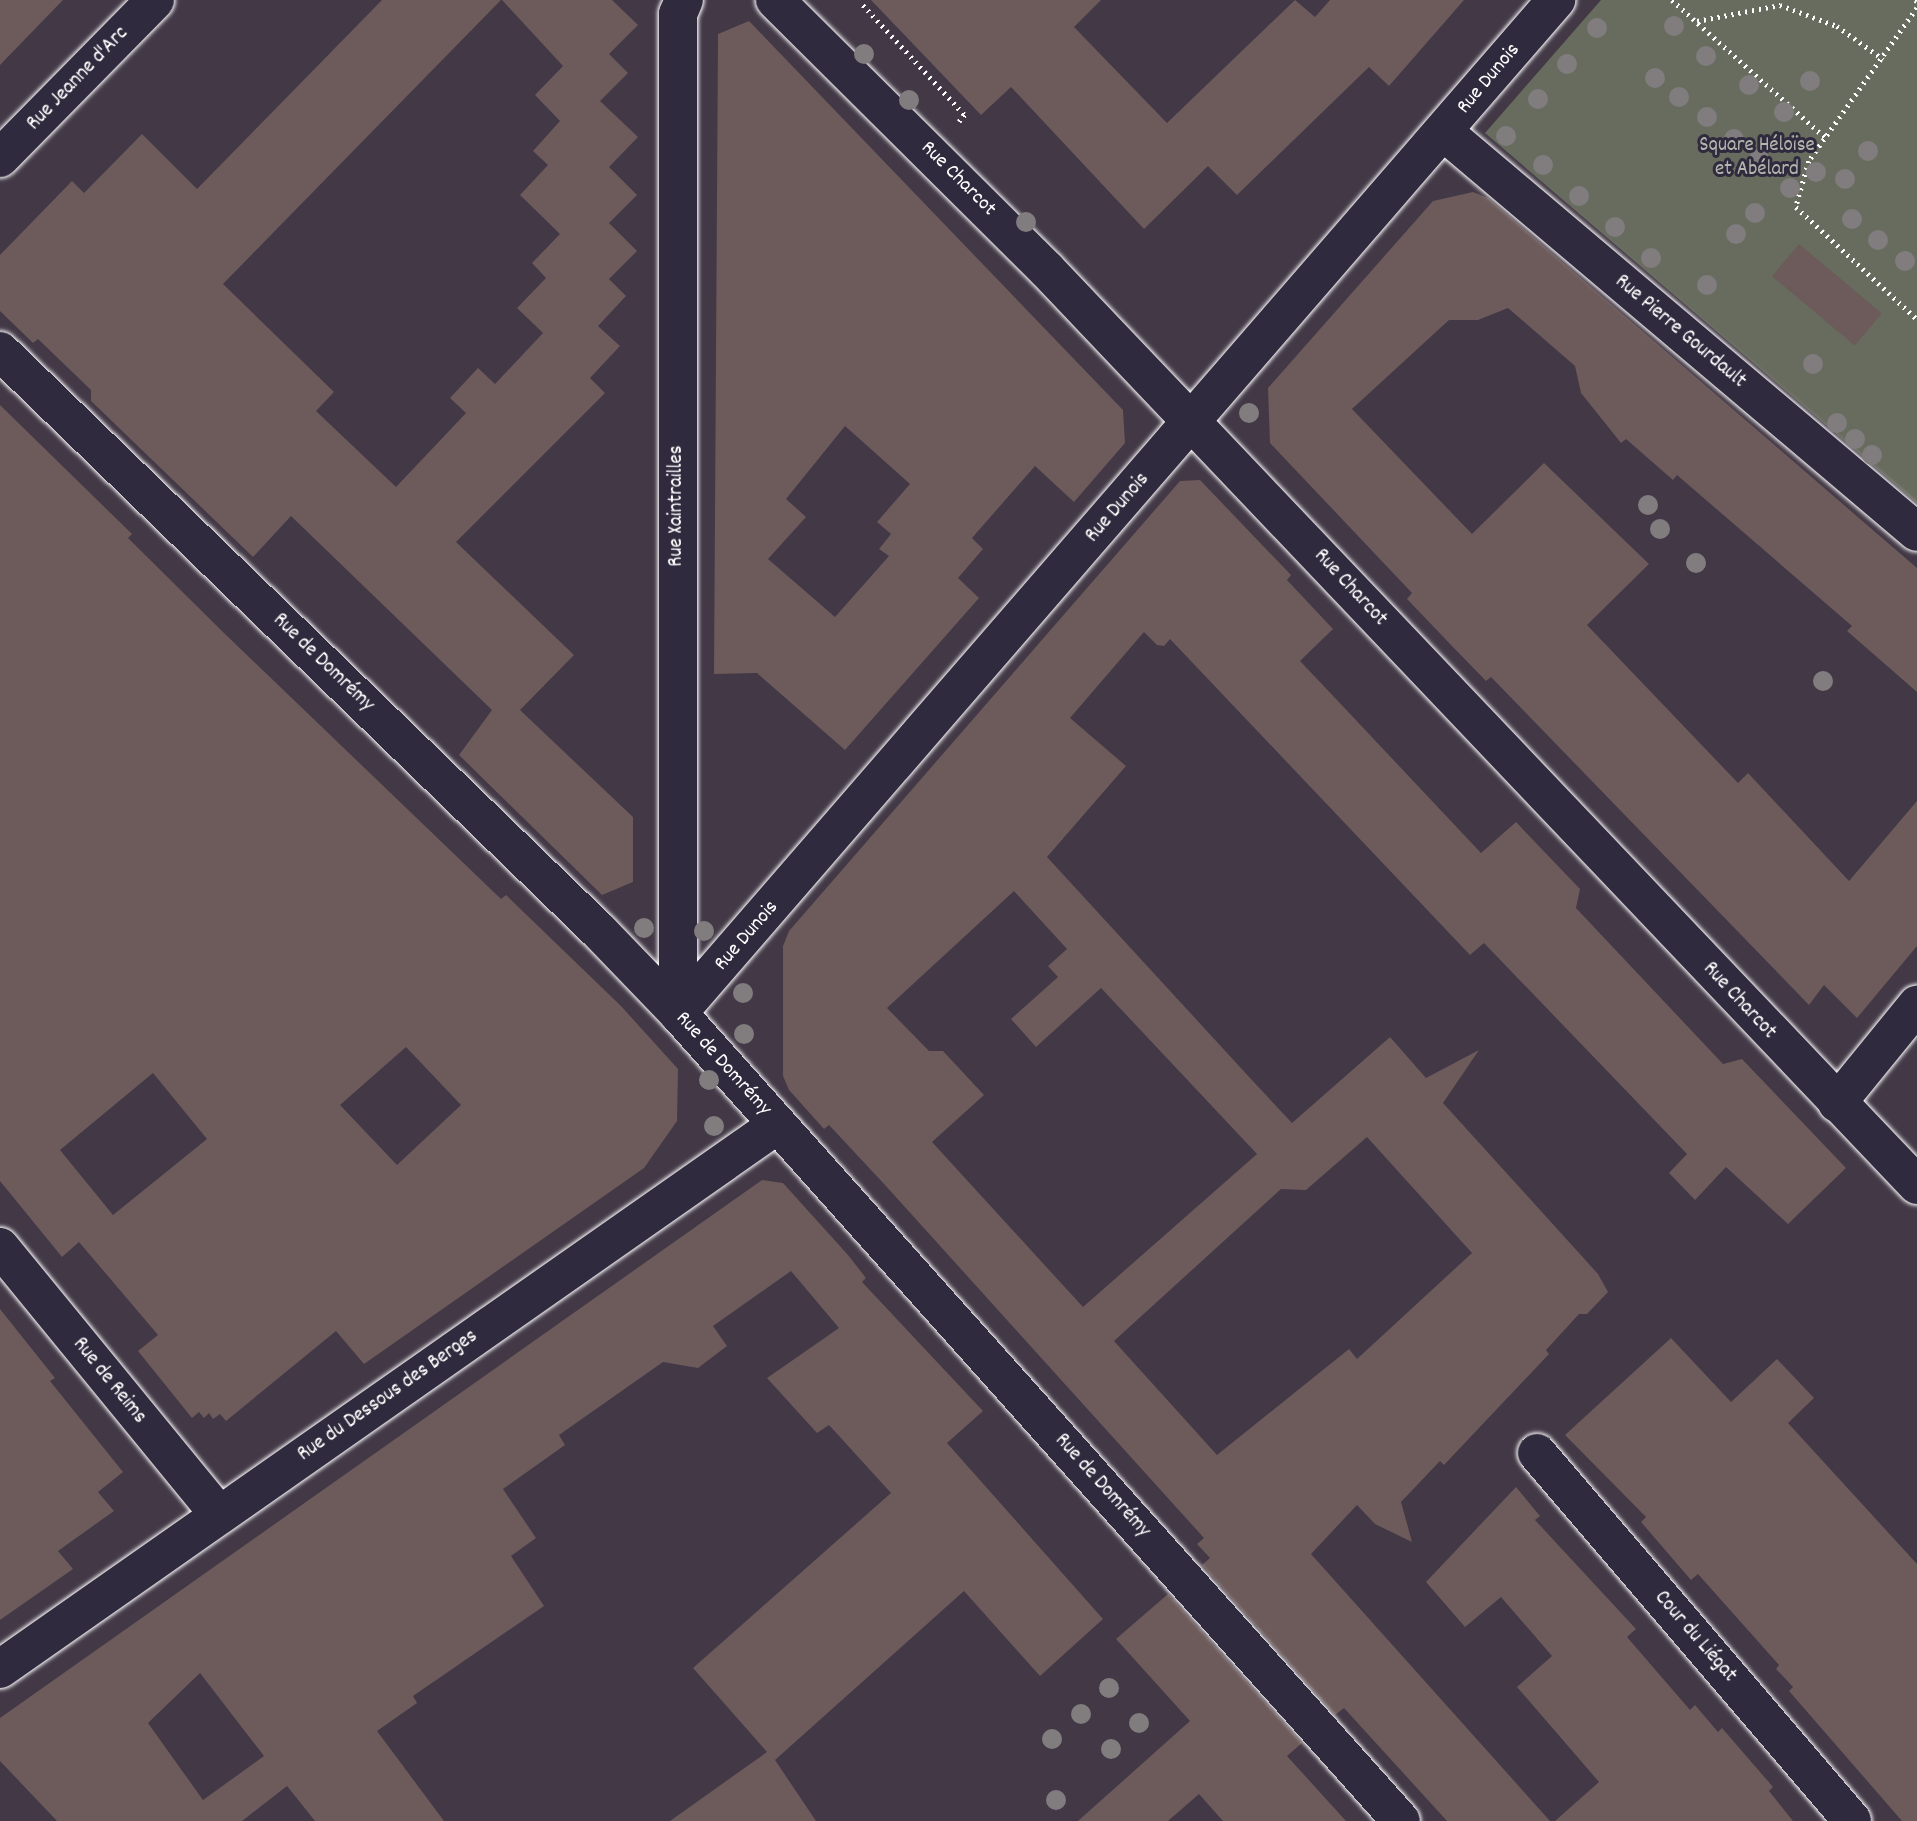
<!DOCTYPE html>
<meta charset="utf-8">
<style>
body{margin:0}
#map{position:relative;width:1917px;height:1821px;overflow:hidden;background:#423846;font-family:Dekko,sans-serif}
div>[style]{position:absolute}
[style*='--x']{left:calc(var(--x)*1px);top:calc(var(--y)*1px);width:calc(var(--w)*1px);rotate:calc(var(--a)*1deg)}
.green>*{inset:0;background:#686c5e}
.building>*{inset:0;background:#6d5a5a;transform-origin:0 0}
.path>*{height:4.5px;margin-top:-2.25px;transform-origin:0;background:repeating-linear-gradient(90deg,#fff 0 2px,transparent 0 7px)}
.roads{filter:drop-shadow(0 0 2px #fff) drop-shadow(0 0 2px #fff)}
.minor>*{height:38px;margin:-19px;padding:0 19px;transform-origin:19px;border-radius:19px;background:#2f2a3d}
.trees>*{width:20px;height:20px;margin:-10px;border-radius:50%;background:#817d7f}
span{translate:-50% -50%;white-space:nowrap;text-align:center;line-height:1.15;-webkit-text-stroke:6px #2f2a3d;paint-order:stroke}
.street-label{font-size:21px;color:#fff}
.park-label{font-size:21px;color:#b4b6ae}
</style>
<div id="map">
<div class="green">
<div style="clip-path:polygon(1601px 0,1917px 0,1917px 503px,1485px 133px)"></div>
</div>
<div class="building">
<div style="clip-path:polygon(0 0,63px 0,0 65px)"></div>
<div style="clip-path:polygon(382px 0,501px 0,223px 284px,334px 392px,316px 411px,396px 487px,466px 413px,450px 398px,478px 368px,495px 384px,543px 333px,517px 308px,546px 278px,532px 263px,560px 234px,520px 195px,548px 165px,533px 151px,560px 121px,535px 95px,563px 66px,502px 0,612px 0,638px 25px,609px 54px,628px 73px,600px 101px,638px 137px,609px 167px,637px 195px,609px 223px,637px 251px,609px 279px,626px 296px,598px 326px,620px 346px,590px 378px,605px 393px,456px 542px,574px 655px,520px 710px,633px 817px,633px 882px,602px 895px,459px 755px,492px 710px,291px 516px,253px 557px,91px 401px,91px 390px,38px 339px,33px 343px,0 311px,0 255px,72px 181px,84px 193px,142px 134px,197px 189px)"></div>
<div style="clip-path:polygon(871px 0,1101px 0,1074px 27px,1167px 123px,1295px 0,1315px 17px,1330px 0,1464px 0,1389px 86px,1369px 67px,1237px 195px,1208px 166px,1144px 229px,1011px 87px,981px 115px)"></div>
<div style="clip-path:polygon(evenodd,749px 21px,1123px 410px,1125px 443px,1074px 502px,1035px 466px,972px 538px,983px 549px,958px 578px,979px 598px,845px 750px,757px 673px,714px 674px,718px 34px,749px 21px,845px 426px,910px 484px,877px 522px,891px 534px,879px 549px,889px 556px,835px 617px,768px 559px,806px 517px,786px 499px,845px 426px)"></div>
<div style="clip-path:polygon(1473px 192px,1488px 198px,1917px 568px,1917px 692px,1847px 631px,1852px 626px,1677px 475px,1673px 480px,1626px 439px,1621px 443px,1581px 393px,1575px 366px,1508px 308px,1478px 320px,1449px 320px,1352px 409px,1472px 534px,1544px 463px,1649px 564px,1587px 625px,1738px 783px,1748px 773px,1849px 881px,1917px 801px,1917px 946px,1857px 1018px,1824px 985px,1809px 1005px,1491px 677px,1486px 681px,1452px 646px,1407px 599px,1412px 593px,1270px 443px,1268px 388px,1433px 201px)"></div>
<div style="left:1799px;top:244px;width:108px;height:42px;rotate:40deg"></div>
<div style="clip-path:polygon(evenodd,0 405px,132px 534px,128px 538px,224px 633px,501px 899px,506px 895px,621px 1006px,678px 1069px,677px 1121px,644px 1168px,364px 1364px,336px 1331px,226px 1421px,220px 1414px,213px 1419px,209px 1413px,204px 1418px,199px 1412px,192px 1418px,138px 1351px,158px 1335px,79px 1242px,62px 1257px,0 1181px,0 405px,406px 1047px,461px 1105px,397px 1165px,340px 1105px,406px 1047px,0 405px,153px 1073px,207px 1139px,113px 1215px,60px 1150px,153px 1073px)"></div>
<div style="clip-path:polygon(evenodd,1200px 480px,1291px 575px,1287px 580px,1333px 629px,1300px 661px,1337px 700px,1481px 853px,1516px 822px,1580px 889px,1576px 908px,1723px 1064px,1742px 1059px,1846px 1168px,1788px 1224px,1726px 1167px,1695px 1200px,1669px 1173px,1687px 1154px,1484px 943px,1470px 955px,1170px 639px,1164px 646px,1157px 645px,1144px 632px,1070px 718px,1126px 766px,1047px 857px,1251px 1079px,1292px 1123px,1390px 1037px,1426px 1078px,1479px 1050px,1443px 1103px,1598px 1274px,1608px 1292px,1587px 1314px,1579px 1314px,1546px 1350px,1549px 1354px,1444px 1465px,1440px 1461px,1401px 1502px,1412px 1542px,1375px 1524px,1357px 1505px,1311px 1554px,1550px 1821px,1447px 1821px,1344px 1708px,1335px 1715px,1202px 1565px,1210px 1558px,1197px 1544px,1204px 1538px,885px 1185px,829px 1125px,824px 1129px,789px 1090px,783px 1076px,783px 946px,789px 931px,1180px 481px,1200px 480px,1014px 891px,1067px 949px,1048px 966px,1058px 977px,1011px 1019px,1036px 1047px,1101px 988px,1257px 1154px,1083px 1307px,932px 1142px,984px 1095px,943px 1051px,929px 1051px,887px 1008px,1014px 891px,1200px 480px,1367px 1137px,1472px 1253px,1357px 1359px,1349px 1349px,1217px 1455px,1114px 1341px,1281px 1189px,1306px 1190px,1367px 1137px)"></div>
<div style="clip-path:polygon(evenodd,762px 1180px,783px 1183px,848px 1255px,866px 1278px,862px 1282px,983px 1411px,947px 1443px,1103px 1619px,1040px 1676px,964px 1591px,775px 1760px,816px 1821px,670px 1821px,767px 1752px,693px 1668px,891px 1493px,829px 1425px,817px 1433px,767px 1378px,839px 1328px,791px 1271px,713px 1326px,727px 1346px,698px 1368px,663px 1362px,559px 1435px,565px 1445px,503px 1489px,536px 1538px,511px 1556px,544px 1606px,413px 1696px,417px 1703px,377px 1731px,444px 1821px,315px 1821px,287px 1786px,242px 1821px,57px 1821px,0 1761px,0 1718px,762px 1180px,200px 1673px,264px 1756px,203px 1800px,148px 1723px,200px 1673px)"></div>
<div style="clip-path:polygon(0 1309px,55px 1378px,50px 1381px,123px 1472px,98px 1492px,114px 1511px,58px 1551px,73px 1569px,0 1620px)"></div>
<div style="clip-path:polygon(1671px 1338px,1731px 1402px,1777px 1359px,1814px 1398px,1788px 1423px,1917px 1564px,1917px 1821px,1902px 1821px,1789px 1691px,1793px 1687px,1776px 1669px,1779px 1665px,1698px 1574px,1691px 1580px,1641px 1522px,1646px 1517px,1565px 1435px)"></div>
<div style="clip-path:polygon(1516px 1487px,1540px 1516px,1535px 1520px,1636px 1629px,1627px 1637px,1690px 1710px,1695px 1705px,1718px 1732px,1722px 1728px,1773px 1787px,1769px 1791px,1793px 1821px,1555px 1821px,1599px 1782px,1517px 1687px,1552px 1656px,1501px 1597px,1465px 1627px,1426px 1582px)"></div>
<div style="clip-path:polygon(1168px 1594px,1302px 1743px,1287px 1756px,1346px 1821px,1223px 1821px,1199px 1794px,1168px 1821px,1078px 1821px,1190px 1721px,1116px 1639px)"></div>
</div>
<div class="path">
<div style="--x:1672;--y:0;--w:208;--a:41.9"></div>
<div style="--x:1915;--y:0;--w:2;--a:27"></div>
<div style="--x:863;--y:5;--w:150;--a:47.2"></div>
<div style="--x:965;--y:115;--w:9;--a:131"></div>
<div style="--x:1917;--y:8;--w:187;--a:125.2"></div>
<div style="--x:1809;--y:161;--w:48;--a:105.8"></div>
<div style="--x:1796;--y:207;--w:165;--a:42.8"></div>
<div style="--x:1697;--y:21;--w:85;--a:-10.9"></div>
<div style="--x:1780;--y:5;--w:61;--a:20.2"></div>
<div style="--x:1837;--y:26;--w:57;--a:35.7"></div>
</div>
<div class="roads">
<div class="minor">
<div style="--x:775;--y:0;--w:382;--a:44.8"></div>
<div style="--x:1046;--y:269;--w:1264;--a:46.44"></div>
<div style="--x:1444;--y:132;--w:619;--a:40.22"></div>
<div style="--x:0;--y:158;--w:221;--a:-45.5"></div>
<div style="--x:0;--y:351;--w:835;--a:44.08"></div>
<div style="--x:600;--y:932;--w:112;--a:46.1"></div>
<div style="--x:678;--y:1013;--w:1084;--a:48.18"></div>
<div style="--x:678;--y:1013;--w:1341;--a:-49.08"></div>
<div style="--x:678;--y:1013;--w:999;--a:-90"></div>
<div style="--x:678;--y:14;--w:15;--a:-67"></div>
<div style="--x:1837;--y:1103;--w:127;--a:-50.8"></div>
<div style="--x:0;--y:1247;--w:346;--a:50.7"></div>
<div style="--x:1537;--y:1453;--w:484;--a:49.4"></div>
<div style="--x:0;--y:1669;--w:949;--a:-35"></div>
</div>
</div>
<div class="trees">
<div style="left:1674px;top:26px"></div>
<div style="left:1597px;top:28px"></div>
<div style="left:864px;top:54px"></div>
<div style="left:1706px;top:56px"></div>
<div style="left:1567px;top:64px"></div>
<div style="left:1655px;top:78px"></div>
<div style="left:1810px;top:81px"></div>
<div style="left:1749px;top:85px"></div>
<div style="left:1679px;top:97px"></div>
<div style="left:1538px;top:99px"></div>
<div style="left:909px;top:100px"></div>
<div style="left:1784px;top:112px"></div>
<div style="left:1707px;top:117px"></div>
<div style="left:1506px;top:136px"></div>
<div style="left:1734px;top:139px"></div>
<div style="left:1868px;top:151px"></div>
<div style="left:1759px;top:159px"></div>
<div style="left:1543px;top:165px"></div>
<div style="left:1816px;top:172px"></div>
<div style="left:1845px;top:179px"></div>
<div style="left:1790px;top:188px"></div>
<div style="left:1579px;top:196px"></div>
<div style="left:1755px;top:213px"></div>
<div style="left:1852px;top:219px"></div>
<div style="left:1026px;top:222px"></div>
<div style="left:1615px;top:227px"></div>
<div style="left:1736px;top:234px"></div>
<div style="left:1878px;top:240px"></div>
<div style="left:1651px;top:258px"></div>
<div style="left:1905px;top:261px"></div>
<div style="left:1707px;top:285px"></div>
<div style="left:1813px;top:364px"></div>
<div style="left:1249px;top:413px"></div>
<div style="left:1837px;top:423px"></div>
<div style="left:1855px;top:439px"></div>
<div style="left:1872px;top:455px"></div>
<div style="left:1648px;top:505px"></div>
<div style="left:1660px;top:529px"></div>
<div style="left:1696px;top:563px"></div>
<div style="left:1823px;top:681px"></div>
<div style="left:644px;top:928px"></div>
<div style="left:704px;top:931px"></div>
<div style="left:743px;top:993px"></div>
<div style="left:744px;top:1034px"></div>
<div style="left:709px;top:1080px"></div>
<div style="left:714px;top:1126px"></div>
<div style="left:1109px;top:1688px"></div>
<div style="left:1081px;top:1714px"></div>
<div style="left:1139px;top:1723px"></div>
<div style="left:1052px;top:1739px"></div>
<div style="left:1111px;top:1749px"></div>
<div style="left:1056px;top:1800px"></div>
</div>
<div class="street-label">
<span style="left:78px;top:79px;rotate:-46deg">Rue Jeanne d'Arc</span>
<span style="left:1489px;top:79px;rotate:-50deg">Rue Dunois</span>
<span style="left:958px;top:179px;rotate:45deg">Rue Charcot</span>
<span style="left:1680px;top:332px;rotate:40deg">Rue Pierre Gourdault</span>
<span style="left:677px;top:506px;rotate:-90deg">Rue Xaintrailles</span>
<span style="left:1118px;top:508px;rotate:-49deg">Rue Dunois</span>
<span style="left:1350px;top:588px;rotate:47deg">Rue Charcot</span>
<span style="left:323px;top:663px;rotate:44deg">Rue de Domrémy</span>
<span style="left:747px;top:936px;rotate:-49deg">Rue Dunois</span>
<span style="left:1739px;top:1001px;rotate:47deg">Rue Charcot</span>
<span style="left:723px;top:1064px;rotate:48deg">Rue de Domrémy</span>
<span style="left:109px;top:1381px;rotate:51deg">Rue de Reims</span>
<span style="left:388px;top:1396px;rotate:-35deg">Rue du Dessous des Berges</span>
<span style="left:1102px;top:1486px;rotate:48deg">Rue de Domrémy</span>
<span style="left:1695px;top:1637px;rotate:49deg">Cour du Liégat</span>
</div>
<div class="park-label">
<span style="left:1757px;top:158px">Square Héloïse<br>et Abélard</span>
</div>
</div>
